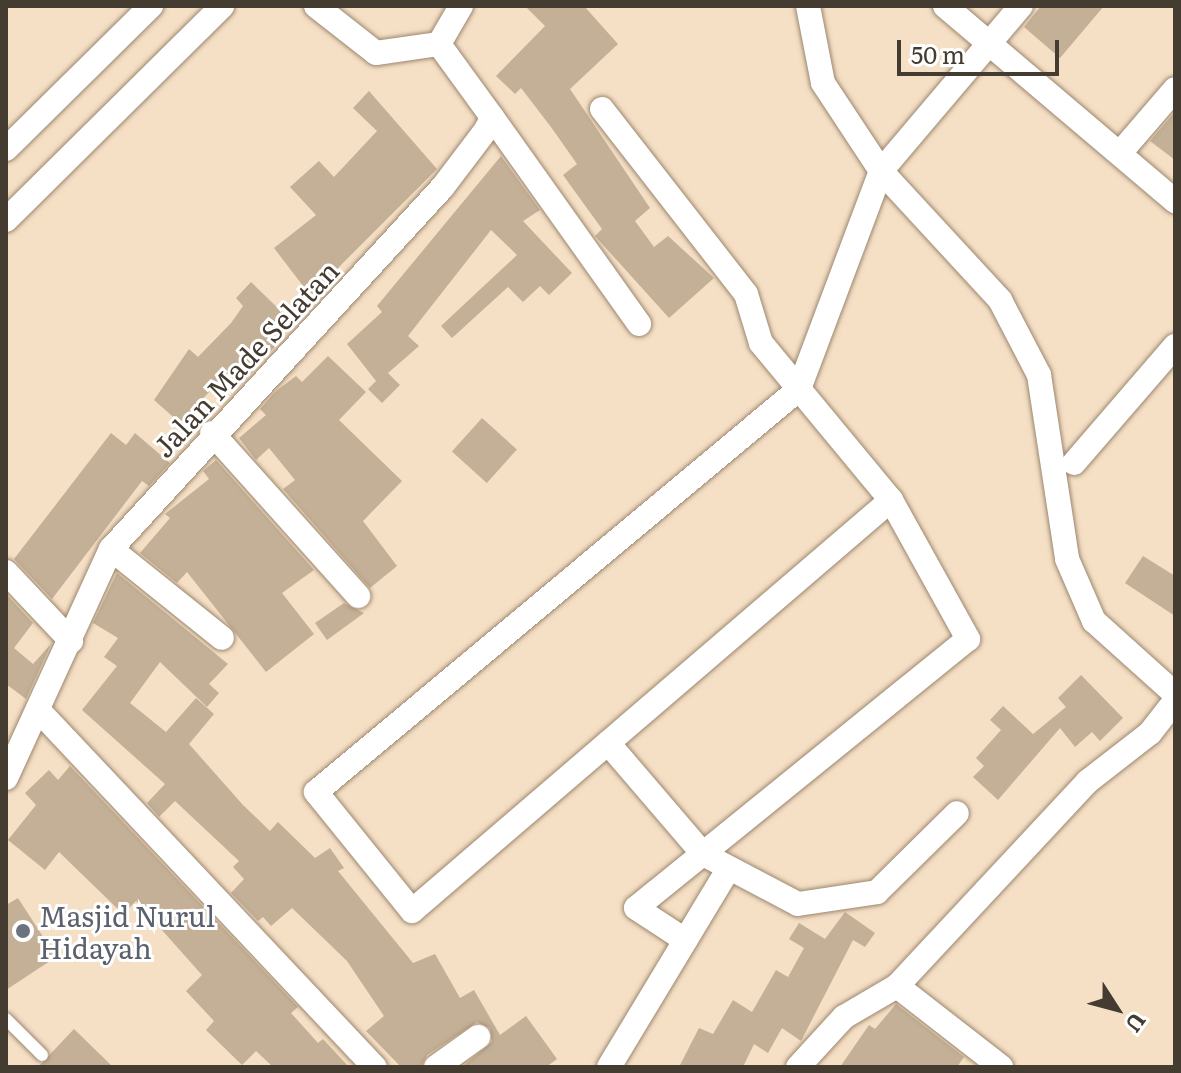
<!DOCTYPE html>
<style>
body{margin:0}
#map{position:relative;width:1181px;height:1073px;overflow:hidden;background:#f5dfc5;font-family:Literata,serif}
div>[style]{position:absolute}
[style*='--x']{left:calc(var(--x)*1px);top:calc(var(--y)*1px);width:calc(var(--w)*1px);rotate:calc(var(--a)*1deg)}
.building>*{inset:0;background:#c4b096;transform-origin:0 0}
.roads{filter:drop-shadow(0 0 2px #9b876f) drop-shadow(0 0 2px #9b876f)}
.service>*{height:12px;margin:-6px;padding:0 6px;transform-origin:6px;border-radius:6px;background:#fff}
.minor>*{height:24px;margin:-12px;padding:0 12px;transform-origin:12px;border-radius:12px;background:#fff}
.dots>*{width:22px;height:22px;translate:-50% -50%;box-sizing:border-box;border:4px solid #fff;border-radius:50%}
span{translate:-50% -50%;white-space:nowrap;text-align:center;line-height:1.15;-webkit-text-stroke:6px #fff;paint-order:stroke}
.street-label{font-size:28px;color:#443b31}
.worship-label{font-size:28px;color:#5b616d}
.left{translate:0 -50%;text-align:left}
.frame{position:absolute;inset:0;border:8px solid #443b31;pointer-events:none}
.north{position:absolute;left:1077px;top:969px;width:80px;height:80px;-webkit-text-stroke:6px #fff;paint-order:stroke;rotate:126deg;font-size:22px;font-weight:700;line-height:32px;text-align:center;color:#443b31}
.north::after{content:'';display:block;margin:auto;width:28px;height:36px;background:#443b31;clip-path:polygon(50% 0,100% 100%,50% 72%,0 100%)}
.scale{position:absolute;left:897px;top:40px;width:162px;height:36px;box-sizing:border-box;border:4px solid #443b31;border-top:0;padding-left:10px;font-size:24px;line-height:28px;white-space:nowrap;color:#443b31;-webkit-text-stroke:6px #fff;paint-order:stroke}
</style>
<div id="map">
<div class="building">
<div style="clip-path:polygon(525px 6px,584px 6px,618px 44px,570px 89px,650px 208px,635px 221px,654px 247px,668px 236px,714px 278px,669px 318px,595px 236px,602px 229px,563px 175px,577px 164px,551px 127px,521px 88px,515px 94px,496px 76px,545px 26px)"></div>
<div style="clip-path:polygon(1041px 6px,1104px 6px,1060px 58px,1024px 27px)"></div>
<div style="clip-path:polygon(369px 91px,437px 169px,332px 274px,336px 280px,310px 295px,274px 248px,316px 215px,290px 187px,319px 161px,334px 177px,377px 131px,353px 108px)"></div>
<div style="clip-path:polygon(1175px 112px,1175px 160px,1150px 141px)"></div>
<div style="clip-path:polygon(501px 156px,540px 210px,523px 221px,572px 273px,549px 295px,540px 286px,523px 302px,508px 287px,452px 338px,441px 326px,517px 255px,491px 230px,408px 336px,419px 346px,388px 373px,400px 385px,382px 403px,368px 389px,376px 381px,347px 344px,382px 312px,377px 306px)"></div>
<div style="clip-path:polygon(251px 282px,284px 314px,267px 331px,279px 342px,238px 388px,225px 375px,180px 423px,154px 400px,189px 349px,198px 357px,231px 323px,243px 306px,236px 298px)"></div>
<div style="clip-path:polygon(328px 356px,366px 392px,339px 420px,402px 481px,363px 521px,397px 566px,370px 588px,283px 489px,295px 480px,269px 448px,256px 460px,239px 438px,266px 415px,260px 409px,276px 391px,296px 376px,302px 382px)"></div>
<div style="left:482px;top:418px;width:47px;height:45px;rotate:42deg"></div>
<div style="clip-path:polygon(111px 433px,126px 445px,135px 433px,170px 463px,149px 486px,142px 481px,52px 599px,14px 559px)"></div>
<div style="clip-path:polygon(216px 460px,314px 570px,282px 593px,314px 634px,266px 672px,187px 572px,177px 583px,140px 553px,170px 518px,165px 514px,209px 479px,203px 471px)"></div>
<div style="clip-path:polygon(1143px 556px,1175px 576px,1175px 616px,1125px 583px)"></div>
<div style="clip-path:polygon(117px 573px,228px 664px,209px 684px,219px 693px,207px 707px,160px 662px,130px 703px,166px 732px,196px 698px,214px 714px,189px 744px,243px 805px,270px 831px,278px 822px,315px 858px,330px 848px,344px 868px,338px 871px,413px 963px,435px 954px,460px 998px,474px 990px,500px 1035px,526px 1016px,557px 1059px,546px 1067px,462px 1067px,492px 1042px,490px 1028px,477px 1022px,427px 1055px,421px 1067px,401px 1067px,366px 1031px,384px 1016px,347px 961px,292px 908px,271px 926px,263px 917px,258px 921px,231px 893px,244px 879px,233px 867px,239px 861px,175px 801px,159px 817px,147px 803px,165px 784px,82px 710px,117px 666px,104px 657px,118px 638px,93px 623px)"></div>
<div style="clip-path:polygon(6px 594px,33px 623px,14px 648px,33px 664px,51px 644px,26px 699px,6px 684px)"></div>
<div style="clip-path:polygon(344px 603px,364px 613px,327px 640px,315px 623px)"></div>
<div style="clip-path:polygon(1081px 675px,1123px 718px,1100px 741px,1092px 732px,1075px 747px,1060px 728px,998px 800px,973px 777px,984px 766px,976px 758px,1001px 730px,990px 720px,1003px 706px,1033px 734px,1066px 707px,1058px 698px)"></div>
<div style="clip-path:polygon(70px 766px,298px 1007px,291px 1013px,318px 1043px,323px 1039px,349px 1067px,273px 1067px,256px 1051px,242px 1065px,206px 1030px,214px 1021px,186px 991px,202px 975px,136px 901px,123px 914px,59px 852px,45px 870px,8px 840px,36px 805px,25px 793px,49px 770px,58px 780px)"></div>
<div style="clip-path:polygon(18px 898px,56px 957px,6px 990px,6px 905px)"></div>
<div style="clip-path:polygon(845px 912px,875px 933px,865px 947px,853px 940px,801px 1041px,782px 1028px,768px 1053px,754px 1044px,743px 1067px,679px 1067px,699px 1028px,713px 1034px,733px 1000px,752px 1012px,776px 970px,788px 977px,804px 948px,789px 939px,799px 923px,825px 939px)"></div>
<div style="clip-path:polygon(896px 1004px,964px 1057px,957px 1067px,840px 1067px,869px 1025px,875px 1029px)"></div>
<div style="clip-path:polygon(74px 1029px,113px 1067px,38px 1067px)"></div>
</div>
<div class="roads">
<div class="service">
<div style="--x:6;--y:1019;--w:51;--a:45"></div>
</div>
<div class="minor">
<div style="--x:316;--y:6;--w:76;--a:38.1"></div>
<div style="--x:376;--y:53;--w:64;--a:-8.1"></div>
<div style="--x:808;--y:6;--w:78;--a:79"></div>
<div style="--x:823;--y:83;--w:105;--a:56.6"></div>
<div style="--x:881;--y:171;--w:176;--a:47.3"></div>
<div style="--x:1000;--y:300;--w:85;--a:62.5"></div>
<div style="--x:1039;--y:375;--w:186;--a:81.3"></div>
<div style="--x:1067;--y:559;--w:68;--a:66.5"></div>
<div style="--x:1094;--y:621;--w:109;--a:42"></div>
<div style="--x:945;--y:6;--w:302;--a:40.3"></div>
<div style="--x:602;--y:109;--w:234;--a:52.1"></div>
<div style="--x:746;--y:294;--w:51;--a:73"></div>
<div style="--x:761;--y:343;--w:204;--a:50.4"></div>
<div style="--x:891;--y:500;--w:159;--a:61"></div>
<div style="--x:968;--y:639;--w:427;--a:141"></div>
<div style="--x:636;--y:908;--w:59;--a:33.1"></div>
<div style="--x:492;--y:117;--w:254;--a:54.6"></div>
<div style="--x:6;--y:149;--w:204;--a:-44.6"></div>
<div style="--x:1120;--y:153;--w:84;--a:-49.3"></div>
<div style="--x:6;--y:220;--w:304;--a:-44.7"></div>
<div style="--x:212;--y:433;--w:219;--a:48.1"></div>
<div style="--x:1074;--y:463;--w:155;--a:-49.2"></div>
<div style="--x:891;--y:500;--w:631;--a:139.37"></div>
<div style="--x:412;--y:911;--w:153;--a:-128.9"></div>
<div style="--x:316;--y:792;--w:629;--a:-39.84"></div>
<div style="--x:799;--y:389;--w:233;--a:-69.4"></div>
<div style="--x:881;--y:171;--w:216;--a:-49.7"></div>
<div style="--x:111;--y:549;--w:142;--a:38.7"></div>
<div style="--x:6;--y:572;--w:95;--a:46.7"></div>
<div style="--x:41;--y:713;--w:487;--a:46.7"></div>
<div style="--x:608;--y:743;--w:146;--a:49.4"></div>
<div style="--x:703;--y:854;--w:107;--a:27.8"></div>
<div style="--x:798;--y:904;--w:80;--a:-8.6"></div>
<div style="--x:877;--y:892;--w:112;--a:-44.6"></div>
<div style="--x:6;--y:778;--w:252;--a:-65.4"></div>
<div style="--x:111;--y:549;--w:490;--a:-47.5"></div>
<div style="--x:442;--y:188;--w:73;--a:-52.8"></div>
<div style="--x:486;--y:130;--w:14;--a:-65"></div>
<div style="--x:492;--y:117;--w:90;--a:-126"></div>
<div style="--x:439;--y:44;--w:44;--a:-59.9"></div>
<div style="--x:897;--y:986;--w:132;--a:37.9"></div>
<div style="--x:436;--y:1067;--w:52;--a:-35.5"></div>
<div style="--x:609;--y:1067;--w:232;--a:-58.9"></div>
<div style="--x:798;--y:1067;--w:68;--a:-47.4"></div>
<div style="--x:844;--y:1017;--w:61;--a:-30.3"></div>
<div style="--x:897;--y:986;--w:279;--a:-47"></div>
<div style="--x:1087;--y:782;--w:80;--a:-37.9"></div>
<div style="--x:1150;--y:733;--w:41;--a:-52"></div>
</div>
</div>
<div class="dots">
<div style="left:23px;top:931px;background:#6b7280"></div>
</div>
<div class="street-label">
<span style="left:245px;top:358px;rotate:-47deg">Jalan Made Selatan</span>
</div>
<div class="worship-label">
<span class="left" style="left:39px;top:931px">Masjid Nurul<br>Hidayah</span>
</div>
<div class="frame"></div>
<div class="north">U</div>
<div class="scale">50 m</div>
</div>
